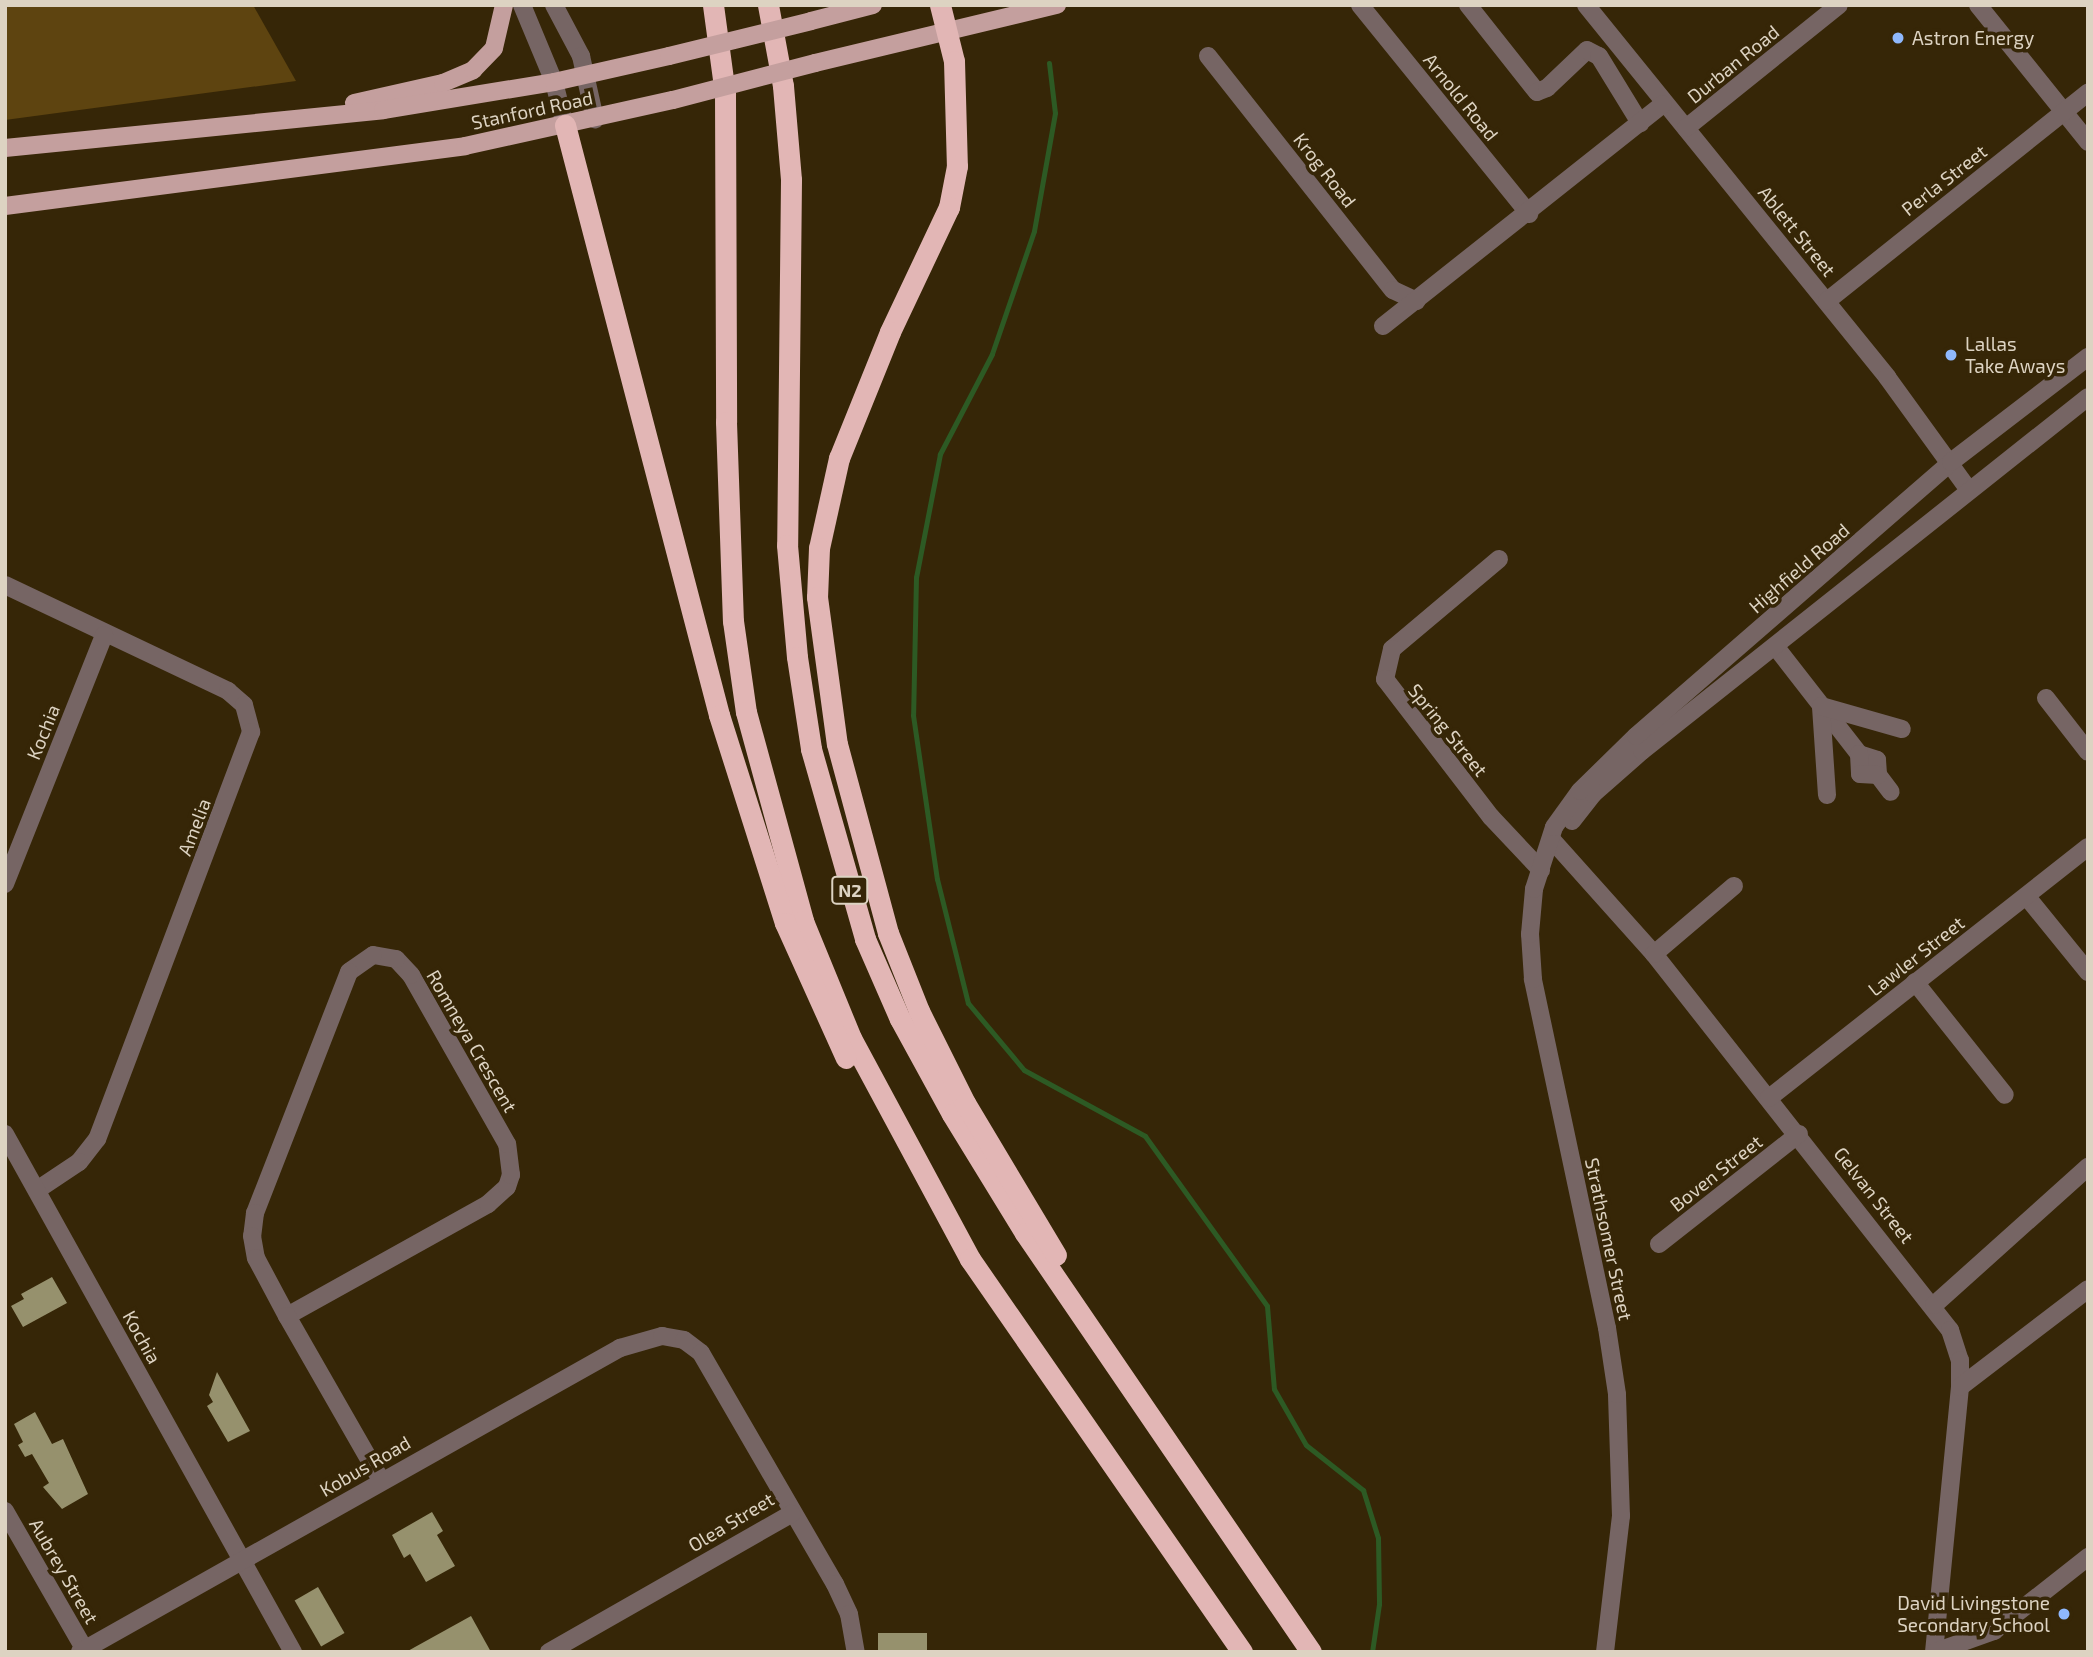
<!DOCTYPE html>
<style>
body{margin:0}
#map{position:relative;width:2093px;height:1657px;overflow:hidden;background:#362607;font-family:"Exo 2",sans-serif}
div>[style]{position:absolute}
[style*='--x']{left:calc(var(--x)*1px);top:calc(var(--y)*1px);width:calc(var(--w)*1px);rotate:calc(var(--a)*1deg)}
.green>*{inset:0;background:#5e4410}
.stream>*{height:5px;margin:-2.5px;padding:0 2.5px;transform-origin:2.5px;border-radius:2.5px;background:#2d5a24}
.building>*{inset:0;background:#96916d;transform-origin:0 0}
.minor>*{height:18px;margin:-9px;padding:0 9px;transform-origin:9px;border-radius:9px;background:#766564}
.major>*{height:18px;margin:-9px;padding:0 9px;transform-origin:9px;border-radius:9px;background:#c49f9e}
.highway>*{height:21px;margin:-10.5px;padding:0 10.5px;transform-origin:10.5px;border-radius:10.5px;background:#e2b6b5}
.major-bridge>*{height:18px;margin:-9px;padding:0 9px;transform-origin:9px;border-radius:9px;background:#c49f9e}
.dots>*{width:19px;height:19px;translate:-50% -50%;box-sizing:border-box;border:4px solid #362607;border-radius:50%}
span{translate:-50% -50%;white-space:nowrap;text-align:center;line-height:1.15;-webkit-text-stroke:7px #362607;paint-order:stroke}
.shield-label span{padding:2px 5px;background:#362607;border:2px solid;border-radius:5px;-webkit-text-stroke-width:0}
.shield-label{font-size:18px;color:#ddd3c2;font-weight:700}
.poi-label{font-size:19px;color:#ddd3c2}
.left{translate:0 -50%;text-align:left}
.right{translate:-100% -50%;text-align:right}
.street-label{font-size:19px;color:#ddd3c2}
.frame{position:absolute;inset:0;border:7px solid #ddd3c2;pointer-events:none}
</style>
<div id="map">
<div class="green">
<div style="clip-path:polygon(5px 5px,253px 5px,296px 81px,5px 120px)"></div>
</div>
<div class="stream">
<div style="--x:1049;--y:63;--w:50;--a:83.2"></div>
<div style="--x:1055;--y:113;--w:120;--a:100.1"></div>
<div style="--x:1034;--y:231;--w:130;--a:108.9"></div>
<div style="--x:992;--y:354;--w:113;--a:117.5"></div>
<div style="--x:940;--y:454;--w:125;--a:101"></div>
<div style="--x:916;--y:577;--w:138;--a:91.2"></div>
<div style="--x:913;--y:715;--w:166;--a:81.7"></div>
<div style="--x:937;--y:879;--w:128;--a:76"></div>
<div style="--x:968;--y:1003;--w:87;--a:50.1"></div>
<div style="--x:1024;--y:1070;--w:138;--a:28.6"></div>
<div style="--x:1145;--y:1136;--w:209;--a:54.3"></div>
<div style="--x:1267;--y:1306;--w:83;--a:85.2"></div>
<div style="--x:1274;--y:1389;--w:64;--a:60.3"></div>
<div style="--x:1306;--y:1445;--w:73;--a:38.3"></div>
<div style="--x:1363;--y:1490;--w:50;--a:72.6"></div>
<div style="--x:1378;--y:1538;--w:66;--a:89.1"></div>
<div style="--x:1379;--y:1604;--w:49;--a:98.3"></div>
</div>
<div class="building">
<div style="clip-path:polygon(52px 1277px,67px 1303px,23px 1327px,11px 1306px,24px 1299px,21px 1294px)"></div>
<div style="clip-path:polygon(217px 1372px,250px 1431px,228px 1442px,207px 1406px,213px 1402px,209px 1395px)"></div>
<div style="clip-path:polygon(35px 1412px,52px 1444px,63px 1439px,88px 1494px,62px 1509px,43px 1487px,49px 1483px,32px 1454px,25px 1457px,18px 1445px,23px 1442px,14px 1424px)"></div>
<div style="clip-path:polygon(432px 1512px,443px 1531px,437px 1535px,455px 1566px,426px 1582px,410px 1554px,404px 1558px,392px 1535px)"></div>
<div style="left:318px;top:1587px;width:53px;height:27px;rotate:60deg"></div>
<div style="clip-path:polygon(471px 1616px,491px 1652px,406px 1652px)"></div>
<div style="left:927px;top:1633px;width:19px;height:49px;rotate:90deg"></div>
</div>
<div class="minor">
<div style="--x:522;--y:5;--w:83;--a:67.4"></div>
<div style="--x:554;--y:82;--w:44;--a:75.7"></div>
<div style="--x:554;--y:5;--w:58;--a:62.1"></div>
<div style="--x:581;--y:56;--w:65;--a:77.5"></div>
<div style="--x:1360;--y:5;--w:269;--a:51"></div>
<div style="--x:1468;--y:5;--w:111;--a:51.6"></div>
<div style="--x:1537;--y:92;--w:11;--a:-22"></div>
<div style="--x:1547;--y:88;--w:55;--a:-43.5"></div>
<div style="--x:1587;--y:50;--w:13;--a:27"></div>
<div style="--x:1599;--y:56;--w:79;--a:58.5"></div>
<div style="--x:1586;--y:5;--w:479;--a:51"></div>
<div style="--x:1887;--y:377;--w:138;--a:54.1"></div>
<div style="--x:1978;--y:5;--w:176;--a:51.2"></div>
<div style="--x:1208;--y:56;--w:298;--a:51.7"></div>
<div style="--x:1393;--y:290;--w:26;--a:25"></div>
<div style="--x:1686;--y:128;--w:196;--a:-38.8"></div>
<div style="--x:1827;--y:301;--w:334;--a:-38.6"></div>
<div style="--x:1383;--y:326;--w:357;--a:-38.4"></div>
<div style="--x:1499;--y:559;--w:140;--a:139.9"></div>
<div style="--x:1392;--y:649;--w:31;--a:103"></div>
<div style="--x:1385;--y:679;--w:174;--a:52.5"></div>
<div style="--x:1491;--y:817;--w:73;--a:46.7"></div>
<div style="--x:5;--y:585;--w:247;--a:25.4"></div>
<div style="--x:228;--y:691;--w:21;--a:41"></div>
<div style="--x:244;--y:705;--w:28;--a:75"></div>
<div style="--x:251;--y:732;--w:435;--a:110.7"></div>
<div style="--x:97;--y:1139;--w:29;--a:128"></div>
<div style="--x:79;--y:1162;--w:50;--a:146.3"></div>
<div style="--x:1775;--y:646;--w:137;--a:52.1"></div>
<div style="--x:1859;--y:754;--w:19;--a:18"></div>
<div style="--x:1877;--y:760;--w:15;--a:86"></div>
<div style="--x:1878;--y:775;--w:21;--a:53"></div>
<div style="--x:2046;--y:698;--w:68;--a:52.1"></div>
<div style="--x:1859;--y:754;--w:20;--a:87"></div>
<div style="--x:1860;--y:774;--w:18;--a:3"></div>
<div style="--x:1827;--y:795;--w:89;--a:-93.9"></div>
<div style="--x:1821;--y:706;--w:84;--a:15.9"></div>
<div style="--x:1572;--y:821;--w:34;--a:-52"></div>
<div style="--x:1593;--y:794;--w:65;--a:-41.3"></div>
<div style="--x:1642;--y:751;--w:569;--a:-38.44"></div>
<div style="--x:1553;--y:841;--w:152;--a:48.2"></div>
<div style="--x:1654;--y:954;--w:479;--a:51.8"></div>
<div style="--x:1950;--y:1330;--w:32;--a:72"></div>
<div style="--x:1960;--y:1360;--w:27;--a:90"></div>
<div style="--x:1960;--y:1387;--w:266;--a:95.6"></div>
<div style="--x:5;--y:884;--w:268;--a:-68.3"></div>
<div style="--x:2027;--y:897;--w:97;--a:50.9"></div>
<div style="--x:1654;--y:954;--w:105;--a:-40.4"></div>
<div style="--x:1915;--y:982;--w:144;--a:51.5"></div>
<div style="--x:1769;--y:1098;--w:406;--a:-38.2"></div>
<div style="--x:5;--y:1134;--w:593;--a:60.93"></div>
<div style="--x:1659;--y:1244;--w:178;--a:-38.2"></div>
<div style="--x:1934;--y:1305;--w:207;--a:-41.9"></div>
<div style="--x:287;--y:1316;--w:230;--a:-29.1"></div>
<div style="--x:488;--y:1204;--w:25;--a:-42"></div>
<div style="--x:507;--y:1187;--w:13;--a:-72"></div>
<div style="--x:511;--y:1175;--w:31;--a:-97"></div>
<div style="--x:507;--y:1144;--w:194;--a:-119.6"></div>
<div style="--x:411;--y:975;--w:22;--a:-133"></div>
<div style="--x:396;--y:959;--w:23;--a:-170"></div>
<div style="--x:373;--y:955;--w:29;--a:145"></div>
<div style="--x:349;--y:972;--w:259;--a:111.3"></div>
<div style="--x:255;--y:1213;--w:23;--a:97"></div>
<div style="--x:252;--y:1236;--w:22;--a:80"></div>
<div style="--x:256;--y:1258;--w:66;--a:61.9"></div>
<div style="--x:287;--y:1316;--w:189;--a:60.2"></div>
<div style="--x:1960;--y:1387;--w:161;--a:-37.4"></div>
<div style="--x:5;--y:1511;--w:163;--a:60.1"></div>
<div style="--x:80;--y:1652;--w:620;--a:-29.38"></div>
<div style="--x:620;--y:1348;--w:44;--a:-15.9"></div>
<div style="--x:662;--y:1336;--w:22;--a:10"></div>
<div style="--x:684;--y:1340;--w:21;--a:37"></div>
<div style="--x:701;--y:1353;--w:267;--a:59.9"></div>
<div style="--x:835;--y:1584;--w:33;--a:65"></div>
<div style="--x:849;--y:1614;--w:39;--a:80"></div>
<div style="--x:549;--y:1652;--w:279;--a:-29.7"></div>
<div style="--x:1605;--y:1652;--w:137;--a:-83.3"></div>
<div style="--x:1621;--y:1516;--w:122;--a:-91.9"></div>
<div style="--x:1617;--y:1394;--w:67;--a:-98.6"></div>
<div style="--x:1607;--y:1328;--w:357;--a:-102"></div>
<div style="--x:1533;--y:979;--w:45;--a:-93.8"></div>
<div style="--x:1530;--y:934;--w:45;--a:-84.9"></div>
<div style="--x:1534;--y:889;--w:65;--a:-72.1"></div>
<div style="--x:1554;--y:827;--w:44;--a:-54.2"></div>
<div style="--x:1580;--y:791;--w:78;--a:-44.5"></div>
<div style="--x:1636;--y:736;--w:417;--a:-41"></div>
<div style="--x:1951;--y:462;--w:173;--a:-37.5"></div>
<div style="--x:1935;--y:1652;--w:63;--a:-19.6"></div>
<div style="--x:1994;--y:1631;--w:120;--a:-38.2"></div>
</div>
<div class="major">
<div style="--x:811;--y:21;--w:64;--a:-14.5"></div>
<div style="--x:815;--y:63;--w:249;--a:-13.5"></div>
<div style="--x:354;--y:103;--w:91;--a:-12.7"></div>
<div style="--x:443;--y:83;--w:33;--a:-23"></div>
<div style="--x:473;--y:70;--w:30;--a:-46"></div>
<div style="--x:494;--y:48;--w:44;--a:-76.9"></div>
<div style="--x:5;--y:148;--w:380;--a:-5.7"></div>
<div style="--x:383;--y:110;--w:173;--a:-9.3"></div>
<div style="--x:554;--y:82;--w:118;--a:-12.7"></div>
<div style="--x:5;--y:206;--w:464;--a:-7.4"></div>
<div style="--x:465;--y:146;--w:213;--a:-12.5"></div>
</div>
<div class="highway">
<div style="--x:713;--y:5;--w:90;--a:82.3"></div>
<div style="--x:725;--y:94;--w:328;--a:89.8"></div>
<div style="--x:726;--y:422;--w:199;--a:88"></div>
<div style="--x:733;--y:621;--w:92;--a:81.9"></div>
<div style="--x:746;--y:712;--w:217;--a:74.7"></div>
<div style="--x:803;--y:921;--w:126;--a:67.7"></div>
<div style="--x:851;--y:1038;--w:251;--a:61.7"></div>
<div style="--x:970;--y:1259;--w:478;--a:55.3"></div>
<div style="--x:768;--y:5;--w:82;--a:79.5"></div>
<div style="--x:783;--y:86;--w:94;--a:85.1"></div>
<div style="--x:791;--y:180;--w:365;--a:90.6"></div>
<div style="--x:787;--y:545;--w:112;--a:84.9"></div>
<div style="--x:797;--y:657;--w:93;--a:81.3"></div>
<div style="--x:811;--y:749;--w:198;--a:74.1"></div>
<div style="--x:865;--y:939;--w:87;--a:66.4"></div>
<div style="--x:900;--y:1019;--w:108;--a:61.3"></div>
<div style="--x:952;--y:1114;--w:140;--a:58.5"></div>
<div style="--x:1025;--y:1233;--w:507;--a:55.68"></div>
<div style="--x:940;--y:5;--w:58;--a:76"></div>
<div style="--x:954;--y:61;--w:105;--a:88.4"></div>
<div style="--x:957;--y:166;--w:42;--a:101"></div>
<div style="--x:949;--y:207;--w:138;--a:115.3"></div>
<div style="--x:890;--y:332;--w:136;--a:112"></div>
<div style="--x:839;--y:458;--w:92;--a:102.5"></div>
<div style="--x:819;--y:548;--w:49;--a:92.3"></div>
<div style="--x:817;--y:597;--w:148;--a:82.3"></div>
<div style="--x:837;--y:744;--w:196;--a:74.9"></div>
<div style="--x:888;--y:933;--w:84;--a:68.3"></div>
<div style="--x:919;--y:1011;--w:103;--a:63.4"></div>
<div style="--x:965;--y:1103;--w:177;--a:59.1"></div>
<div style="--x:565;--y:125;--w:610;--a:75.37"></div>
<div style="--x:719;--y:715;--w:218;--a:72.4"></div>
<div style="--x:785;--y:923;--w:148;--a:65.7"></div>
</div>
<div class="major-bridge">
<div style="--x:669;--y:56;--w:146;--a:-13.8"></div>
<div style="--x:673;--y:100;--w:147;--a:-14.6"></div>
</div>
<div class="dots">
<div style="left:1898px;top:38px;background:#8fb8fd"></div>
<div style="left:1951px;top:355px;background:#8fb8fd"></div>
<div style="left:2064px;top:1614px;background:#8fb8fd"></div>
</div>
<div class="shield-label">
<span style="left:850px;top:890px">N2</span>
</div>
<div class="poi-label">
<span class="left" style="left:1912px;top:38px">Astron Energy</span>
<span class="left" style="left:1965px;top:355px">Lallas<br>Take Aways</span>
<span class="right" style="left:2050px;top:1614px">David Livingstone<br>Secondary School</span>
</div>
<div class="street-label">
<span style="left:1733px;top:64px;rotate:-39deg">Durban Road</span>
<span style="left:1461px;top:97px;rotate:51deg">Arnold Road</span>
<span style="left:532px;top:110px;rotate:-12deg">Stanford Road</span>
<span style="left:1325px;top:170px;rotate:52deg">Krog Road</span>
<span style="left:1944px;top:180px;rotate:-38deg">Perla Street</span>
<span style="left:1797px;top:231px;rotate:51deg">Ablett Street</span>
<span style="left:1799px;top:568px;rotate:-41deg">Highfield Road</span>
<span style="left:1448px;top:730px;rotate:51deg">Spring Street</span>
<span style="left:43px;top:732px;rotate:-68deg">Kochia</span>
<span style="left:194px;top:827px;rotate:-69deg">Amelia</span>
<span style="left:1916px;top:956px;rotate:-38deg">Lawler Street</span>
<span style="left:472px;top:1041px;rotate:60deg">Romneya Crescent</span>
<span style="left:1716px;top:1173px;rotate:-38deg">Boven Street</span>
<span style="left:1874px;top:1195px;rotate:52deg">Gelvan Street</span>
<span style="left:1609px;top:1239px;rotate:78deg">Strathsomer Street</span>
<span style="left:142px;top:1337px;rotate:61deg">Kochia</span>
<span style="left:365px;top:1466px;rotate:-30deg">Kobus Road</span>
<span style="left:731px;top:1522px;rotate:-31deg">Olea Street</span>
<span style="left:64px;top:1571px;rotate:60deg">Aubrey Street</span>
</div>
<div class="frame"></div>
</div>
